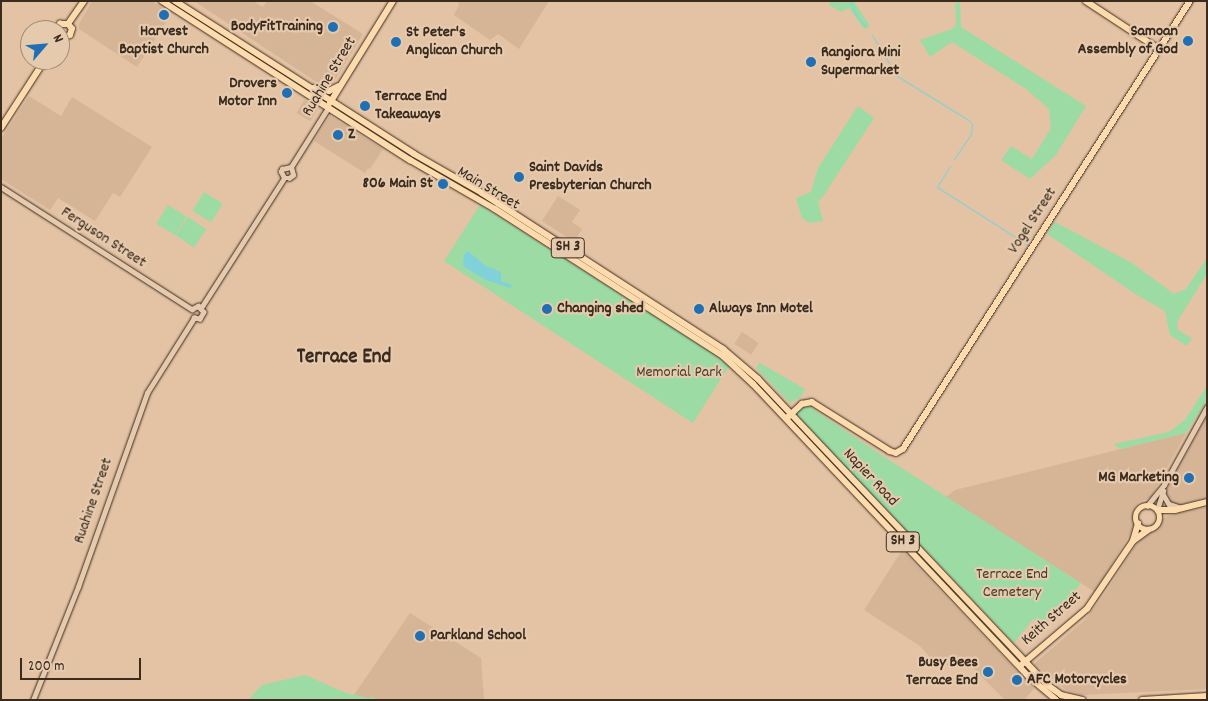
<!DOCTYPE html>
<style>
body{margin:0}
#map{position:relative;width:1208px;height:701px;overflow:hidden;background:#e3c3a4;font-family:Dekko,sans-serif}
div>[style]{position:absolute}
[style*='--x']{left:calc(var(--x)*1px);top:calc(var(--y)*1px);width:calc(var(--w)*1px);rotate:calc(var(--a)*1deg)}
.built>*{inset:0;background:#d6b496;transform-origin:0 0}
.green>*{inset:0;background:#9cdba3;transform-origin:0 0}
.water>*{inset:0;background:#80d1da}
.stream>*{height:1px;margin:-0.5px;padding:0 0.5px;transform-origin:0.5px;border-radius:0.5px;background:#80d1da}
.roads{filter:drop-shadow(0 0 1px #3b2a1e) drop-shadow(0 0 1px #3b2a1e)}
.minor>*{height:4.5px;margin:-2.25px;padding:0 2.25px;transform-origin:2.25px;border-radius:2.25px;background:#e5caad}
.major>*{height:5.5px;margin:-2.75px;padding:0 2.75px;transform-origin:2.75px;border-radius:2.75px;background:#fedbac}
.major>.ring{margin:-2.75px;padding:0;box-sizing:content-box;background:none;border:5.5px solid #fedbac;border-radius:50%}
.highway>*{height:6px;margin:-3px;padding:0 3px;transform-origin:3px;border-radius:3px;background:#fedbac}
.dots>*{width:14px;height:14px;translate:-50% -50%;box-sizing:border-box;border:2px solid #e5caad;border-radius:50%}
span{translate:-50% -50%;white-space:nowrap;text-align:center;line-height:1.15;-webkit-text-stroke:4.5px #e5caad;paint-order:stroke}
.shield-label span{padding:1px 4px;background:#e5caad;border:1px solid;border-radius:4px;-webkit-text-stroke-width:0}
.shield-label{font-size:15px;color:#3b2a1e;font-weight:700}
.poi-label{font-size:16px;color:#3b2a1e;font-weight:700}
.right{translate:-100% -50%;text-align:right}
.left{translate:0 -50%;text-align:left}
.street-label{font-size:16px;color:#3b2a1e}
.park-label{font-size:16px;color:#453c2b}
.district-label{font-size:21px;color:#3b2a1e;font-weight:700}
.frame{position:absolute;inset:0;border:2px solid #3b2a1e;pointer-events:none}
.north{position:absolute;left:20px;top:20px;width:50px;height:50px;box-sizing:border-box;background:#e5caad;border:1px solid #a18a74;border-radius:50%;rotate:63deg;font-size:14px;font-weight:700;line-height:20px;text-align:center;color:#3b2a1e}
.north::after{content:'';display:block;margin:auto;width:18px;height:22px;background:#1f6fb2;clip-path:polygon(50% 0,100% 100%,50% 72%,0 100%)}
.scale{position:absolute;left:20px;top:658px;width:121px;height:22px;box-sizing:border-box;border:2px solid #3b2a1e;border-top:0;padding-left:6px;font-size:15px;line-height:18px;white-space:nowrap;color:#3b2a1e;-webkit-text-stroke:4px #e5caad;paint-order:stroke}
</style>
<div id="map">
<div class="built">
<div style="clip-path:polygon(92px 1px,152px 1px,171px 14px,137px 67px,79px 29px,79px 24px)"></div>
<div style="clip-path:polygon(194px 1px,253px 1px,263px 7px,267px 1px,310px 1px,363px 34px,330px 88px,327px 89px)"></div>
<div style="clip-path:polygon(458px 1px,549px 1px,519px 49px,498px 34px,490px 40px,454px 15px,459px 5px)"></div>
<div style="clip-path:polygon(29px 96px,61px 116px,72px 97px,152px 147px,120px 197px,113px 193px,95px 221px,58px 198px,50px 210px,1px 179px,1px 139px)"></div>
<div style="left:304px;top:100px;width:16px;height:15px;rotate:30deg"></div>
<div style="clip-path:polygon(330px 116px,383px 149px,370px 169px,368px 168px,365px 173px,314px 141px)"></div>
<div style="clip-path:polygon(558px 196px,580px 210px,572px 222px,582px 229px,574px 242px,542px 221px)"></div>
<div style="left:742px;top:332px;width:20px;height:14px;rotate:33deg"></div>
<div style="clip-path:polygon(1207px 416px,1207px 497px,1178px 505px,1170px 503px,1166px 491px)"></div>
<div style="clip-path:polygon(1186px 433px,1151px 497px,1139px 502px,1135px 507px,1136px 524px,1095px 592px,946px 497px,955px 490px)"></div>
<div style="clip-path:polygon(1207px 507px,1207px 689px,1081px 695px,1066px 690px,1034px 664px,1086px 619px,1106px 592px,1144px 532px,1167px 516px)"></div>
<div style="clip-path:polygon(902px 550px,1034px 689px,1024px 700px,1005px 700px,965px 660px,939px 667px,920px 646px,864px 610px)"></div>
<div style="clip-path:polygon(410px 613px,481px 658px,484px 700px,375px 700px,354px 695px)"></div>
</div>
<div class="green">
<div style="clip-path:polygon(830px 1px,854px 1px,870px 26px,864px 29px,849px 8px,841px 12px,829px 5px)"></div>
<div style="clip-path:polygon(960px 2px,961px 27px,1086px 106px,1056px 155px,1030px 179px,1001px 160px,1011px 146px,1032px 159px,1051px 128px,1049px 109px,1026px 89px,952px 42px,930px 57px,920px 40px,952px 29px,956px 25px,955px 3px)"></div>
<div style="clip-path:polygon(858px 106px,874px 118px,822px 198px,818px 201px,823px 221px,810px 223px,802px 218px,796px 198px,811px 192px,818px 168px)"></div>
<div style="left:204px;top:192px;width:22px;height:22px;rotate:32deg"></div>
<div style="left:168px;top:205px;width:22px;height:22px;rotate:32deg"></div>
<div style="clip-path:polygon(480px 205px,706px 349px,729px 366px,693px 423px,444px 261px)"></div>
<div style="left:188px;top:217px;width:22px;height:22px;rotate:34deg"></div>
<div style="clip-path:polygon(1055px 222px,1132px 263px,1174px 294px,1186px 289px,1207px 258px,1207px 274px,1177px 322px,1178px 330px,1192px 338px,1187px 346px,1170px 335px,1165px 311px,1137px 295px,1047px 234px)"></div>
<div style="clip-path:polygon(760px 363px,805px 389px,801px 397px,790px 403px,756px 368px)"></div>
<div style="clip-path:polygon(1207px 386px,1207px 400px,1186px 433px,1120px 449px,1114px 444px,1169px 432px,1185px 420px)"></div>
<div style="clip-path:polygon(807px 405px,886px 458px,1081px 583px,1064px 608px,1043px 626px,1033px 619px,1014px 643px,794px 413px)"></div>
<div style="clip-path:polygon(305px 675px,346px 693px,369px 698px,373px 696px,376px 700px,248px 700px,262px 685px)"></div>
</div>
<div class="water">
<div style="clip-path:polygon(468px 251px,486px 266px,501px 272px,501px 281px,512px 285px,511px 288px,486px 280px,466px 268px,463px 265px,464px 255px)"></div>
</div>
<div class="stream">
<div style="--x:850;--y:1;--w:13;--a:67"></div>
<div style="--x:855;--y:13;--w:18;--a:52"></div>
<div style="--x:872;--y:35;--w:48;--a:58.6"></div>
<div style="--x:897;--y:76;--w:82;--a:31.6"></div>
<div style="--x:967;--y:119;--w:7;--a:45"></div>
<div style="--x:972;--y:124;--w:10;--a:96"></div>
<div style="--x:971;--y:134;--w:30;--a:124"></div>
<div style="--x:950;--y:166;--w:25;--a:122"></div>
<div style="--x:937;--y:187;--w:108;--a:32.5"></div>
</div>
<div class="roads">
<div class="minor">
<div style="--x:291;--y:167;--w:70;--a:-57.9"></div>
<div style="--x:284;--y:178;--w:5;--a:0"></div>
<div style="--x:289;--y:178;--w:5;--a:-37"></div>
<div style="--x:293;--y:175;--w:8;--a:-104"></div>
<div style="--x:284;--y:178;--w:7;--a:-117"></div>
<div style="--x:281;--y:172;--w:3;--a:-72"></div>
<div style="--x:282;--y:169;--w:9;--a:-13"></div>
<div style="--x:1;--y:187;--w:227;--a:32.6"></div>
<div style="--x:201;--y:308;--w:154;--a:-57.4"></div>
<div style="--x:192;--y:309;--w:7;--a:-27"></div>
<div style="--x:198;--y:306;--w:8;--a:45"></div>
<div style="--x:204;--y:312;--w:8;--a:120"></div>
<div style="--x:200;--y:319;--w:6;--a:-171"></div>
<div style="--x:1162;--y:492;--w:14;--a:60"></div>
<div style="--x:1169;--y:504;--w:13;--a:18"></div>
<div style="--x:1147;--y:506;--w:27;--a:-51"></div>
<div style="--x:1164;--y:485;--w:89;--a:-61.1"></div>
<div style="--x:1157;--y:510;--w:20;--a:-72"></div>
<div style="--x:33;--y:700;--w:122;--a:-68.3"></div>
<div style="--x:78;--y:587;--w:206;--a:-70.4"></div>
<div style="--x:147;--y:393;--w:89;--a:-57.9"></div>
</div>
<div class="major">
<div style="--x:1086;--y:1;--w:87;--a:33.3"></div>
<div style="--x:68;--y:24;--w:28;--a:-55"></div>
<div style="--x:57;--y:30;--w:7;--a:-63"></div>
<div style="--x:60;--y:24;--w:8;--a:0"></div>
<div style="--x:60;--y:35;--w:5;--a:22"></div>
<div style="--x:65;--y:37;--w:5;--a:-22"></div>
<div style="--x:70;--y:35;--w:6;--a:-72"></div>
<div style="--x:72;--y:29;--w:6;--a:-129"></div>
<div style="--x:330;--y:103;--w:120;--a:-58.3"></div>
<div style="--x:1;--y:128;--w:81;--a:-57.1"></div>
<div style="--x:788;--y:417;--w:19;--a:-43"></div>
<div style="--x:802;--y:404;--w:10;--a:-11"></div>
<div style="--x:812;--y:402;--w:92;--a:32.1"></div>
<div style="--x:890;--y:451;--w:6;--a:18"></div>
<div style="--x:896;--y:453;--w:8;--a:-30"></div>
<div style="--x:903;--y:449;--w:532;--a:-57.36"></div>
<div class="ring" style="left:1136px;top:506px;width:18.5px;height:18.5px"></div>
<div style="--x:1158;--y:510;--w:17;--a:0"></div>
<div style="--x:1175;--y:510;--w:33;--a:-14"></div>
<div style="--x:1133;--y:541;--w:19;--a:-36"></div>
<div style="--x:1020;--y:666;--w:88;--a:-40.4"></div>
<div style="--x:1087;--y:609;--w:82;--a:-55.9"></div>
<div style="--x:1133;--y:541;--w:18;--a:-74"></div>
</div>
<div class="highway">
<div style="--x:162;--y:1;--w:295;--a:32.7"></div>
<div style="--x:410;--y:160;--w:98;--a:30"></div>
<div style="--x:495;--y:209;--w:271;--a:32.8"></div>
<div style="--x:723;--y:356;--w:41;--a:43"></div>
<div style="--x:753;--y:384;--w:403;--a:46.7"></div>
<div style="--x:1029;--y:677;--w:35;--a:40"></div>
<div style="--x:175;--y:1;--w:284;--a:32.6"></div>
<div style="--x:414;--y:154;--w:78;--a:29.8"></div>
<div style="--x:482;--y:193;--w:287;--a:32.9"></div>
<div style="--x:723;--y:349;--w:46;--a:40.6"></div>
<div style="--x:758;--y:379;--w:419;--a:46.6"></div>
<div style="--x:1046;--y:684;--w:19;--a:36"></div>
<div style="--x:1061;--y:695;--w:22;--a:13"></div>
<div style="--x:314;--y:88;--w:15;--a:11"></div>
<div style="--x:329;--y:91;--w:11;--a:-27"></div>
<div style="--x:1142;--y:700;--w:65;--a:-3.5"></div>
</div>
</div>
<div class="dots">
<div style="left:164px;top:15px;background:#1f6fb2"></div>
<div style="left:333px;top:27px;background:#1f6fb2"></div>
<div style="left:1188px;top:41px;background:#1f6fb2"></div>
<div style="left:396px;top:42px;background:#1f6fb2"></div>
<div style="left:811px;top:62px;background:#1f6fb2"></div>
<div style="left:287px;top:93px;background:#1f6fb2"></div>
<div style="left:365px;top:106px;background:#1f6fb2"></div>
<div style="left:338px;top:135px;background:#1f6fb2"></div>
<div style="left:519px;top:177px;background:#1f6fb2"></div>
<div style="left:443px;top:184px;background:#1f6fb2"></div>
<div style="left:547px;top:309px;background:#1f6fb2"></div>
<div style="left:699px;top:309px;background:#1f6fb2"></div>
<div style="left:1189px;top:478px;background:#1f6fb2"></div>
<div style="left:420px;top:636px;background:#1f6fb2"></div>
<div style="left:988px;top:672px;background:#1f6fb2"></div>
<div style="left:1017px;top:680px;background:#1f6fb2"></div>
</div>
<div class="shield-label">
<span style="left:568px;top:248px">SH 3</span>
<span style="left:903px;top:542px">SH 3</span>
</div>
<div class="poi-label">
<span class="right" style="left:323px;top:27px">BodyFitTraining</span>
<span style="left:164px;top:41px">Harvest<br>Baptist Church</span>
<span class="right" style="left:1178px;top:41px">Samoan<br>Assembly of God</span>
<span class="left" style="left:406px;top:42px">St Peter's<br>Anglican Church</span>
<span class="left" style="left:821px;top:62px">Rangiora Mini<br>Supermarket</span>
<span class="right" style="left:277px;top:93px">Drovers<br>Motor Inn</span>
<span class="left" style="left:375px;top:106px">Terrace End<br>Takeaways</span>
<span class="left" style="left:348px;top:135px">Z</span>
<span class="left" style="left:529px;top:177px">Saint Davids<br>Presbyterian Church</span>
<span class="right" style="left:433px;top:184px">806 Main St</span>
<span class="left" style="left:557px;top:309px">Changing shed</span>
<span class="left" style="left:709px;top:309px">Always Inn Motel</span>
<span class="right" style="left:1179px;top:478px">MG Marketing</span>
<span class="left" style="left:430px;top:636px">Parkland School</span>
<span class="right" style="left:978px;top:672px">Busy Bees<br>Terrace End</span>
<span class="left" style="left:1027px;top:680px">AFC Motorcycles</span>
</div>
<div class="street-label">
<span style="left:330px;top:77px;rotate:-59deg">Ruahine Street</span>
<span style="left:488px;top:189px;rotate:31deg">Main Street</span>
<span style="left:1033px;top:221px;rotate:-57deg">Vogel Street</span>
<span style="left:103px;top:238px;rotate:33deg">Ferguson Street</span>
<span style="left:870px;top:478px;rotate:47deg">Napier Road</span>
<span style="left:94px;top:501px;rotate:-71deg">Ruahine Street</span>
<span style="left:1052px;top:619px;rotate:-41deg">Keith Street</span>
</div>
<div class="park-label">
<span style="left:679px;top:373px">Memorial Park</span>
<span style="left:1012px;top:584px">Terrace End<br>Cemetery</span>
</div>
<div class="district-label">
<span style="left:344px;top:358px">Terrace End</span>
</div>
<div class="frame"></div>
<div class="north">N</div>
<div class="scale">200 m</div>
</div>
